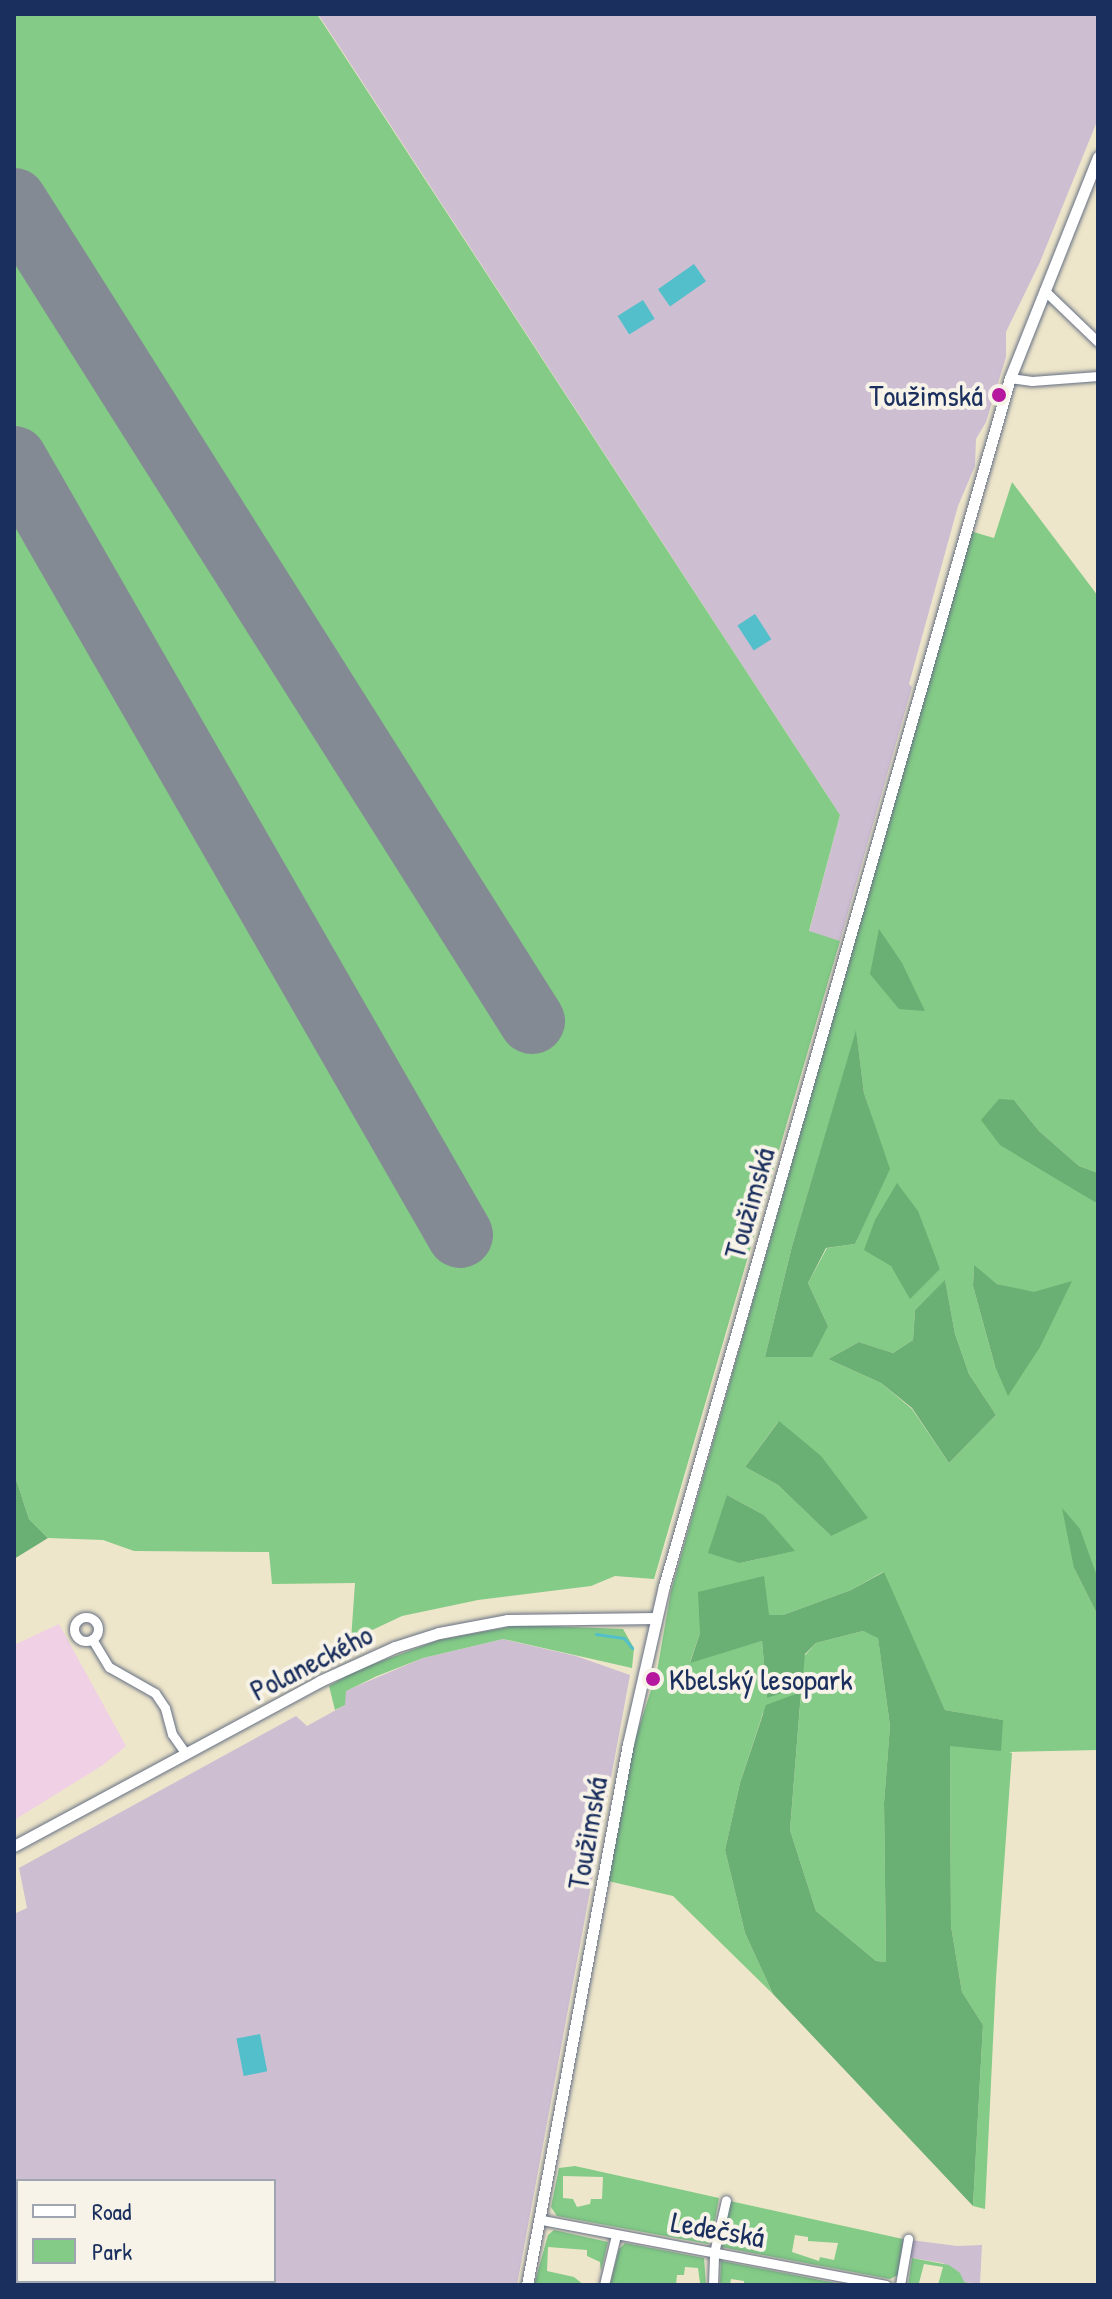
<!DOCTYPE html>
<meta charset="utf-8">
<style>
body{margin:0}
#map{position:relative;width:1112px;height:2299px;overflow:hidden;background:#eee6ca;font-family:"Patrick Hand",sans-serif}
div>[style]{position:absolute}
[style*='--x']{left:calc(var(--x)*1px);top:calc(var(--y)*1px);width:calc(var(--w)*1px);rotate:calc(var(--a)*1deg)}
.built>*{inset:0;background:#f0d0e5}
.industrial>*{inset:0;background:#cebed2}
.green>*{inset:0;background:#83cb86}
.forest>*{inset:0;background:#6aaf73}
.water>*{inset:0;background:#52bfca;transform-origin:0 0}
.stream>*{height:3px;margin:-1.5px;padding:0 1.5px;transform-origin:1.5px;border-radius:1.5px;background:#52bfca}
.runway>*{height:66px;margin:-33px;padding:0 33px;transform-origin:33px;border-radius:33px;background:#848a94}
.roads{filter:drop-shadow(0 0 2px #656f84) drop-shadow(0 0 2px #656f84)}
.minor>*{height:9px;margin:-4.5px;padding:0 4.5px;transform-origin:4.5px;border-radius:4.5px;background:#fff}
.minor>.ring{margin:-4.5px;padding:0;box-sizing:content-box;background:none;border:9px solid #fff;border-radius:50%}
.tertiary>*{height:11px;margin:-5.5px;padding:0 5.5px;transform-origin:5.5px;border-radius:5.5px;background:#fff}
.dots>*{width:22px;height:22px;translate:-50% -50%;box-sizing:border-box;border:4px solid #f7f3e8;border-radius:50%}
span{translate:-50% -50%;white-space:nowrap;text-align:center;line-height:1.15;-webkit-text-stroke:8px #f7f3e8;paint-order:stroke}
.poi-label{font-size:30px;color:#1b2f5e}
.right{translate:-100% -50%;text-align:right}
.left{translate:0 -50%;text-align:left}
.street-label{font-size:30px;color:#1b2f5e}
.frame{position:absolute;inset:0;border:16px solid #1b2f5e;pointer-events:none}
.legend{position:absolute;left:16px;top:2179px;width:260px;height:104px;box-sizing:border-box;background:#f7f3e8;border:2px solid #9fa5b1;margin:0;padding:10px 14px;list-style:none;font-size:24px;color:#1b2f5e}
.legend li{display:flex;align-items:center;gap:16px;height:40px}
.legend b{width:40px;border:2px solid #9fa5b1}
</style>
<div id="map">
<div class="built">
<div style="clip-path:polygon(59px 1624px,126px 1746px,103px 1765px,16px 1819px,14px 1645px)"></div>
</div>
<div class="industrial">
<div style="clip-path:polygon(318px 14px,1098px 14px,1098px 119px,1040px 262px,1006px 332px,1006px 357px,986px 422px,976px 439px,975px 466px,958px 506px,909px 684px,912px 687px,840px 941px,809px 932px,840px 815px)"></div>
<div style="clip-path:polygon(evenodd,503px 1639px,576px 1656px,630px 1675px,517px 2285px,14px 2285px,14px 1914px,27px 1908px,19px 1868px,296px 1716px,307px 1726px,345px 1705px,345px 1691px,423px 1658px,503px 1639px,18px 2181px,274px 2181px,274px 2281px,18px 2281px,18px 2181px)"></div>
<div style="clip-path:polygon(903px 2239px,957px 2246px,982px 2245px,980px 2284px,964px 2282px,943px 2263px,900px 2256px)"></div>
</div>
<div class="green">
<div style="clip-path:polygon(14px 14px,317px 14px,840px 815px,809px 931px,840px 941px,654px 1579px,615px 1576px,591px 1586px,478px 1600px,402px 1616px,351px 1640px,355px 1583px,272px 1584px,269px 1552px,134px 1551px,103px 1540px,48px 1538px,29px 1519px,14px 1473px)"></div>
<div style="clip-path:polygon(evenodd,1012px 482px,1098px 596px,1098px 1173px,1079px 1166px,1039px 1131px,1014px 1100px,1052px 1175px,1098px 1204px,1098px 1579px,1074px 1568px,1098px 1616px,1098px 1750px,1009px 1752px,1012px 1753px,996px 1978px,985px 2209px,973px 2206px,983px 2025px,962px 1992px,951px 1926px,950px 1745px,1002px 1720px,945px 1710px,883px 1572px,851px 1590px,783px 1615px,700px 1633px,690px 1662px,762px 1641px,767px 1698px,816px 1643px,863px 1631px,878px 1637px,890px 1726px,884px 1803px,886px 1962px,876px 1961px,816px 1911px,790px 1830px,801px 1693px,763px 1713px,740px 1783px,725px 1850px,745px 1933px,773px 1994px,673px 1896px,608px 1881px,633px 1746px,657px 1671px,671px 1591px,970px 531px,994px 538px,1012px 482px,856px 1032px,864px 1093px,889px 1169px,855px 1244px,827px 1248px,808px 1283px,828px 1326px,765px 1357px,792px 1246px,856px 1032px,1012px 482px,929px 1244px,940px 1269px,899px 1275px,891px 1266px,929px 1244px,1012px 482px,974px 1266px,997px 1284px,1034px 1293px,1071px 1282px,995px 1366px,973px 1286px,974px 1266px,1012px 482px,945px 1281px,955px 1334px,969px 1374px,996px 1415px,949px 1463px,912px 1409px,881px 1383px,828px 1359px,859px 1342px,893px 1353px,913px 1340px,915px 1310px,945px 1281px,1012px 482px,778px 1422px,831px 1536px,778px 1485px,745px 1467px,778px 1422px,1012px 482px,727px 1495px,764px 1515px,794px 1551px,740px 1563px,727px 1495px)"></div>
<div style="clip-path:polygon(519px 1625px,623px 1629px,634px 1648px,632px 1668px,503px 1639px,423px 1658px,377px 1676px,346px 1691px,345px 1705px,335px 1710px,329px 1686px,357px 1670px,439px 1640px)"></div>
<div style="clip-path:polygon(evenodd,575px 2166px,719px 2198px,711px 2242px,708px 2244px,557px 2216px,551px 2207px,559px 2168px,575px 2166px,563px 2176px,603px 2177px,602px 2199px,591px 2199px,590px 2204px,577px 2207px,573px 2199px,563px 2198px,563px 2176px)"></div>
<div style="clip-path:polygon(evenodd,730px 2201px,903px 2239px,898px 2275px,890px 2279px,721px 2247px,730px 2201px,795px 2235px,808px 2237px,808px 2241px,838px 2243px,834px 2260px,820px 2257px,819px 2261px,792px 2252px,795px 2235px)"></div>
<div style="clip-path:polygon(554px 2230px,608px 2242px,601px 2271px,600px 2262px,587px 2256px,587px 2250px,548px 2247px,547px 2271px,574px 2277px,584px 2285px,534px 2285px,548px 2235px)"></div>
<div style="clip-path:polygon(625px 2243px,704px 2258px,706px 2285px,697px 2285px,700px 2283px,698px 2268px,685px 2267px,684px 2275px,677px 2275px,676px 2285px,610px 2285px,619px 2249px)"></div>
<div style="clip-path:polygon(912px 2258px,949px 2265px,960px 2273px,964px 2282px,980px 2285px,938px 2285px,943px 2267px,924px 2264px,919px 2283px,928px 2285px,908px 2285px)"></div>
<div style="clip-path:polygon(721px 2261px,722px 2261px,846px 2285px,744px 2285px,744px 2281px,731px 2279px,730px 2285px,720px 2285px)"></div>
</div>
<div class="forest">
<div style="clip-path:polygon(879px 929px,902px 963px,925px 1011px,899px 1009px,870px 974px)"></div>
<div style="clip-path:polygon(856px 1030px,864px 1093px,890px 1169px,855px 1244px,826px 1248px,808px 1283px,828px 1326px,812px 1357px,765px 1357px,792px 1246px)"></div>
<div style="clip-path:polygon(999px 1099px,1014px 1100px,1039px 1131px,1079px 1166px,1098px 1173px,1098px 1204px,1000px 1145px,981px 1120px)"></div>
<div style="clip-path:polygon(897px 1183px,918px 1211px,940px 1269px,910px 1299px,891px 1266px,864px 1250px,875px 1220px)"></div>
<div style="clip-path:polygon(974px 1265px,997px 1284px,1034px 1292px,1072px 1281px,1040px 1347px,1008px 1396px,995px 1366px,973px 1286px)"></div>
<div style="clip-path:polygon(945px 1280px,955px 1334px,969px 1374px,996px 1415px,949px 1463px,912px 1408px,881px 1383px,828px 1359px,859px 1342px,893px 1353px,913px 1340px,915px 1310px)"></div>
<div style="clip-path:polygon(779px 1421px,821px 1456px,868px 1518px,831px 1536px,778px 1485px,745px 1467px)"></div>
<div style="clip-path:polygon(14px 1473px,29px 1519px,48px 1538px,14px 1559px)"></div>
<div style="clip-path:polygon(727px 1495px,764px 1515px,795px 1551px,740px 1563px,708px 1553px)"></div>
<div style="clip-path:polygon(1062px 1508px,1080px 1529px,1098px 1579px,1098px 1616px,1074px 1568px)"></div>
<div style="clip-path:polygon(884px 1572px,945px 1710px,1003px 1720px,1001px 1751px,950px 1746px,951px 1926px,962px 1992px,983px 2025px,973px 2206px,773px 1994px,745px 1933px,725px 1850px,740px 1783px,766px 1705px,801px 1692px,790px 1830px,816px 1911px,876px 1961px,886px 1962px,884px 1803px,890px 1726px,878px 1638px,863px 1631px,816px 1643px,805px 1654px,802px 1686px,767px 1698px,762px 1641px,690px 1663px,700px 1633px,698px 1592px,764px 1576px,769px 1615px,783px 1615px,851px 1590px)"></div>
</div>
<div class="water">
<div style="left:694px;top:264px;width:21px;height:44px;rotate:55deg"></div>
<div style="left:643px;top:300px;width:22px;height:30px;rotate:58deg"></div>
<div style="left:755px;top:614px;width:30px;height:21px;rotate:57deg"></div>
<div style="left:260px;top:2034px;width:38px;height:24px;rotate:79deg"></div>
</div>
<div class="stream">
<div style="--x:596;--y:1634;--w:28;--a:8"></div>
<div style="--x:624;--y:1638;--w:13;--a:51"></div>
</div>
<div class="runway">
<div style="--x:14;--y:201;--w:970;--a:57.72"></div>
<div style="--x:14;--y:459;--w:895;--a:60.11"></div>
</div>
<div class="roads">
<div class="minor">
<div style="--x:1044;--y:290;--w:75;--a:43.9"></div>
<div style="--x:1010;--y:378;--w:22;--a:8"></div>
<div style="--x:1032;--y:381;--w:66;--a:-4.3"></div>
<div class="ring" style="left:74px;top:1617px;width:15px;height:15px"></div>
<div style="--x:92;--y:1639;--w:33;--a:59"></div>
<div style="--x:109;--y:1667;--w:53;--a:29.5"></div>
<div style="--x:155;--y:1693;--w:18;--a:56"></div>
<div style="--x:165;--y:1708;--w:27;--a:75"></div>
<div style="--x:172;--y:1734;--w:24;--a:55"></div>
<div style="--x:542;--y:2220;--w:350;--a:10.7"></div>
<div style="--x:604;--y:2285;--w:51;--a:-76.5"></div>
<div style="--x:713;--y:2285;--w:32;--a:-88"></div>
<div style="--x:714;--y:2253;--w:54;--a:-77.2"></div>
<div style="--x:900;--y:2285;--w:47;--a:-80.1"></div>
</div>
<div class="tertiary">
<div style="--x:14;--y:1846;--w:348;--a:-28.3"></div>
<div style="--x:320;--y:1681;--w:82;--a:-24.4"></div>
<div style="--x:395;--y:1647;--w:46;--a:-17.7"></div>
<div style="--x:439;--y:1633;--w:69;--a:-10.8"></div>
<div style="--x:507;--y:1620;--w:149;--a:-0.8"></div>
<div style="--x:527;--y:2285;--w:550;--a:-79.43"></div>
<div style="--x:628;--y:1744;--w:162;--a:-77.2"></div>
<div style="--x:664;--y:1586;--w:1257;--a:-74.02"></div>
<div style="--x:1010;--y:378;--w:238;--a:-68.3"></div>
</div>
</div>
<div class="dots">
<div style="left:999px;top:395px;background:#b5179e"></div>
<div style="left:653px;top:1679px;background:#b5179e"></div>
</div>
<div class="poi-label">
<span class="right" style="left:983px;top:395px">Toužimská</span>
<span class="left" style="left:669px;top:1679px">Kbelský lesopark</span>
</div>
<div class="street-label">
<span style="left:749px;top:1203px;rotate:-74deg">Toužimská</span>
<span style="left:311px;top:1662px;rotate:-27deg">Polaneckého</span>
<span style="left:587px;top:1833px;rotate:-80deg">Toužimská</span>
<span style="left:718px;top:2229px;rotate:10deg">Ledečská</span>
</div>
<div class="frame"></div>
<ul class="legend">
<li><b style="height:10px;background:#fff"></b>Road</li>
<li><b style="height:22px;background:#83cb86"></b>Park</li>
</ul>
</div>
